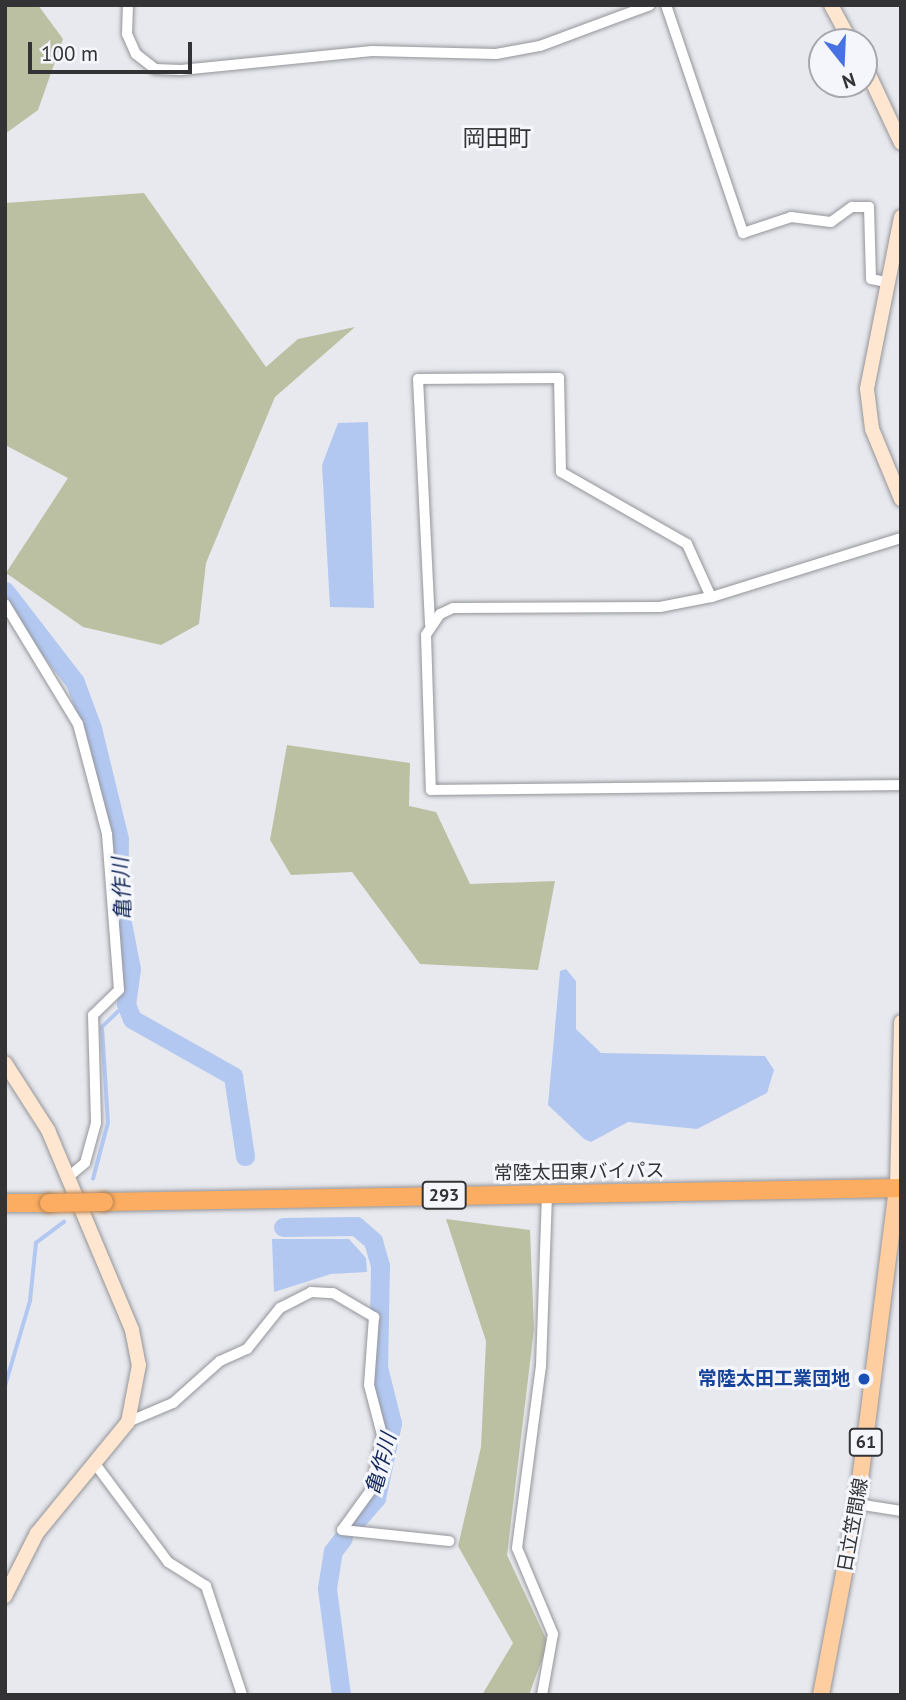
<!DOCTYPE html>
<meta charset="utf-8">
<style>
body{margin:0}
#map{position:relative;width:906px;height:1700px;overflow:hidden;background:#e7e9ee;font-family:"PT Sans","Noto Sans JP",sans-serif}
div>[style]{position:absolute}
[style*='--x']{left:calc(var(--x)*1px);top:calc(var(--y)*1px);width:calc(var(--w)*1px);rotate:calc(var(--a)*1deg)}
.green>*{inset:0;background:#bcc0a3}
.water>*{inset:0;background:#b3c8f1}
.stream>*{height:3.5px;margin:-1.75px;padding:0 1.75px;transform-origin:1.75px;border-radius:1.75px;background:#b3c8f1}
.river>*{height:19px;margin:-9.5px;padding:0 9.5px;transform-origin:9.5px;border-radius:9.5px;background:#b3c8f1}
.roads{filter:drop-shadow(0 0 2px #94959a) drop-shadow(0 0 2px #94959a)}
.street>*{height:10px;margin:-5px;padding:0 5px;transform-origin:5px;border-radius:5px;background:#fff}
.secondary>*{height:14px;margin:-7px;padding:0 7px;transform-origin:7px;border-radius:7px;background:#fee6d0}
.primary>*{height:16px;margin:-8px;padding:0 8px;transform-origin:8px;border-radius:8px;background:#fecea0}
.highway>*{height:18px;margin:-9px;padding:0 9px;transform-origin:9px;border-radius:9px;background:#fdad61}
.bridges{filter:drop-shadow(0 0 2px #b68252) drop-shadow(0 0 2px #b68252)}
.highway-bridge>*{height:18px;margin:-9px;padding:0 9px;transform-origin:9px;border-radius:9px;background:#fdad61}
.dots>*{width:19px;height:19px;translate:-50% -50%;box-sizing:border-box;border:4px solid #f4f6fb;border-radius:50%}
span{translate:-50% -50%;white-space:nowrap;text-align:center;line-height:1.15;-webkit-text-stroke:6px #f4f6fb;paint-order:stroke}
.shield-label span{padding:2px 5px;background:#f4f6fb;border:2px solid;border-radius:5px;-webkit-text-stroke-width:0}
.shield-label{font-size:18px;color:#333335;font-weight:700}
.street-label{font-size:19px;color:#333335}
.transit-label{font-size:19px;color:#164399;font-weight:700}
.right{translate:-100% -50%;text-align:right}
.water-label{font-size:21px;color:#132758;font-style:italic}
.quarter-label{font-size:23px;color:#333335}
.frame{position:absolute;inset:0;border:7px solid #333335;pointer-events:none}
.north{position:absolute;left:808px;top:28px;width:70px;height:70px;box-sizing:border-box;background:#f4f6fb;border:2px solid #a7a8ac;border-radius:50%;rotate:162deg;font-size:19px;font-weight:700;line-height:28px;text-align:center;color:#333335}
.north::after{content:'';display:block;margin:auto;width:24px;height:32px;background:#4672e4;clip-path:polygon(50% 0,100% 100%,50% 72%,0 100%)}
.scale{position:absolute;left:28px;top:42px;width:164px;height:32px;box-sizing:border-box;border:4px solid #333335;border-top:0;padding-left:9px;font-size:21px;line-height:24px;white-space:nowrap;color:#333335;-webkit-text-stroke:5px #f4f6fb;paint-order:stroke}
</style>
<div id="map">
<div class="green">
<div style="clip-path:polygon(5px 5px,38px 5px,63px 39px,38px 110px,5px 134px)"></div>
<div style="clip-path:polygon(144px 193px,266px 367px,298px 339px,355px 327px,275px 397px,206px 563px,199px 624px,161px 645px,83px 627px,6px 573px,68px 478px,5px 445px,5px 203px)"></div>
<div style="clip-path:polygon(287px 745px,410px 763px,409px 806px,436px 812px,470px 884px,555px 881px,538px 970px,420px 964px,352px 872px,291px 875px,270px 840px)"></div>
<div style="clip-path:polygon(446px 1219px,530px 1230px,534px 1329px,507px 1555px,548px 1643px,529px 1695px,482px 1695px,513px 1643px,458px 1546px,481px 1447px,486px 1341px)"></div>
</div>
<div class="water">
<div style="clip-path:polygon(368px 422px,374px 608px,330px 607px,322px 465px,338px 423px)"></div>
<div style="clip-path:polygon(566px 969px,576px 981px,576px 1029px,601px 1053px,765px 1056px,774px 1070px,767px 1093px,697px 1129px,628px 1122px,591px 1142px,584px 1139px,548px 1105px,560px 971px)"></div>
<div style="clip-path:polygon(272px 1239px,349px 1239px,366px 1258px,367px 1272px,331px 1274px,274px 1292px)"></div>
</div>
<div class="stream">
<div style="--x:93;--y:1179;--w:58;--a:-75"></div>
<div style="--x:108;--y:1123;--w:96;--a:-93.6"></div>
<div style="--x:102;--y:1027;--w:33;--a:-44"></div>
<div style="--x:5;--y:1386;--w:89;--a:-73.6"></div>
<div style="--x:30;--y:1301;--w:58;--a:-84.1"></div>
<div style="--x:36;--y:1243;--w:35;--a:-37"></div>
</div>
<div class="river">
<div style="--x:5;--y:591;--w:115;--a:52.4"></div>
<div style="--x:75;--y:682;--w:49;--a:69.7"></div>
<div style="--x:92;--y:728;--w:114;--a:76.3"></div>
<div style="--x:119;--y:839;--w:63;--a:90.9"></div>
<div style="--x:118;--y:902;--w:68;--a:79"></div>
<div style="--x:131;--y:969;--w:35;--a:98"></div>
<div style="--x:126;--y:1004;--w:16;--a:68"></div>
<div style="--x:132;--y:1019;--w:116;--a:29.4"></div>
<div style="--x:233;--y:1076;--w:81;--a:81.5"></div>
<div style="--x:283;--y:1227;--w:73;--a:-0.8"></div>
<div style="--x:356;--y:1226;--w:23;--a:41"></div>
<div style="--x:373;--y:1241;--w:26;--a:74"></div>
<div style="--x:380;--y:1266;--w:101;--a:91.1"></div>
<div style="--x:378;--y:1367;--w:58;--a:76"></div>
<div style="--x:392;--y:1423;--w:77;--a:102"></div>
<div style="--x:376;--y:1498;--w:38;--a:131"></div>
<div style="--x:341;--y:1695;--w:108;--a:-97.5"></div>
<div style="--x:327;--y:1588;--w:37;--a:-81"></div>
<div style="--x:333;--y:1551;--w:16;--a:-52"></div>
</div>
<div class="roads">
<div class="street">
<div style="--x:128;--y:5;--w:29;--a:92"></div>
<div style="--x:127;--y:34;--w:22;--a:66"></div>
<div style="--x:136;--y:54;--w:24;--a:38"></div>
<div style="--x:155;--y:69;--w:26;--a:2"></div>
<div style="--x:181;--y:70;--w:192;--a:-5.7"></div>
<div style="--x:372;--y:51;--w:124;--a:1.4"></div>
<div style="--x:496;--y:54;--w:45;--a:-10.3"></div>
<div style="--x:540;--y:46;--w:117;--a:-20.4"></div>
<div style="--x:666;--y:5;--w:241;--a:71.3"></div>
<div style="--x:743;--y:233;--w:51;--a:-18.4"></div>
<div style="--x:791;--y:217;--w:40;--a:7.1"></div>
<div style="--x:831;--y:222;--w:26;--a:-36"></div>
<div style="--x:852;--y:207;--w:17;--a:0"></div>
<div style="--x:869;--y:207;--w:72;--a:88.4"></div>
<div style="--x:871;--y:279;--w:16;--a:11"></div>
<div style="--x:901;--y:538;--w:199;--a:162.7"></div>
<div style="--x:711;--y:597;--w:52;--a:168.9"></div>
<div style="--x:660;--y:607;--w:207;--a:179.7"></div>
<div style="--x:453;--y:608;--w:14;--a:155"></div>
<div style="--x:440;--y:614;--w:25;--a:124"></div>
<div style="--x:426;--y:635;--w:155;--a:88.2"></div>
<div style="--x:431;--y:790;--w:470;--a:-0.6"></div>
<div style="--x:5;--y:604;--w:140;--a:58.7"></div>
<div style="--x:78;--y:724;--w:114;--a:75.2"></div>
<div style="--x:107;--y:834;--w:156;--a:85.6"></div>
<div style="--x:119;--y:990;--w:36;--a:136"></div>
<div style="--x:93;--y:1015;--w:108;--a:88.4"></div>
<div style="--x:96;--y:1123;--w:41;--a:105.4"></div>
<div style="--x:85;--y:1163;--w:23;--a:140"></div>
<div style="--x:430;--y:624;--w:245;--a:-92.8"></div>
<div style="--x:418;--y:379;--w:141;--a:-0.4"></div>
<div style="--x:559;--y:378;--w:94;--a:88.8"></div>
<div style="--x:561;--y:472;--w:145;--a:29.7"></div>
<div style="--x:687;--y:544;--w:58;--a:65.6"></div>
<div style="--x:128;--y:1422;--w:49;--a:-22.9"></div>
<div style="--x:173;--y:1403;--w:63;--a:-41.8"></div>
<div style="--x:220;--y:1361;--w:30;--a:-24"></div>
<div style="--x:247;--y:1349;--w:53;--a:-51.2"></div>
<div style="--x:280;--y:1308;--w:35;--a:-27"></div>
<div style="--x:311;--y:1292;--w:22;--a:3"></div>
<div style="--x:333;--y:1293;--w:48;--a:30.3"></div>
<div style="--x:374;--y:1317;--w:68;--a:94.2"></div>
<div style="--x:369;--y:1385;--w:52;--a:75.4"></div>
<div style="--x:382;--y:1435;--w:56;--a:101.3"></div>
<div style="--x:371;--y:1490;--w:49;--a:125.9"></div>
<div style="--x:342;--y:1530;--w:108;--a:5.9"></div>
<div style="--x:96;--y:1465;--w:121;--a:53.4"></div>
<div style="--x:168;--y:1562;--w:45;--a:32.3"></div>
<div style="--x:206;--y:1586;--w:115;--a:71.7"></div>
<div style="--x:857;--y:1504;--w:45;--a:9"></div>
<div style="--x:542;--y:1695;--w:62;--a:-79.8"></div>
<div style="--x:553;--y:1634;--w:93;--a:-112.7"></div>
<div style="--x:517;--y:1548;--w:184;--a:-82.5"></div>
<div style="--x:541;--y:1366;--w:173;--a:-88"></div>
</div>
<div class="secondary">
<div style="--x:831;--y:5;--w:42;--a:61.6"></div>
<div style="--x:864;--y:64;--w:87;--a:64.9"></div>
<div style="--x:901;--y:217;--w:175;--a:101.2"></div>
<div style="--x:867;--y:389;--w:40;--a:82.9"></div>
<div style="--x:872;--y:429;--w:76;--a:67.5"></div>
<div style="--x:5;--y:1063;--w:80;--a:57.3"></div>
<div style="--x:48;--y:1130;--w:217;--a:67.2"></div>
<div style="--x:132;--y:1330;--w:36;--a:79"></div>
<div style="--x:139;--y:1365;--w:58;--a:100.9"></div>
<div style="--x:128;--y:1422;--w:144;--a:129.3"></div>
<div style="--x:37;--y:1533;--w:71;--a:116.9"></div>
<div style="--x:897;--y:1188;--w:166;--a:-88.6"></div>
</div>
<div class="primary">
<div style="--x:821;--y:1695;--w:194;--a:-79.3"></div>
<div style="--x:857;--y:1504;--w:319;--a:-82.8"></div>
</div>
<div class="highway">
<div style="--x:104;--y:1202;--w:797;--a:-1.01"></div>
<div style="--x:5;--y:1203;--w:44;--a:0"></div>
</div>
</div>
<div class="bridges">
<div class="highway-bridge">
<div style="--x:49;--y:1203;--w:55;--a:-1"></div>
</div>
</div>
<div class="dots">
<div style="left:864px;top:1379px;background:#1a4fb4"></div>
</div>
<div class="shield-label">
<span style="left:444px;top:1195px">293</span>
<span style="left:866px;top:1442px">61</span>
</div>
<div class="street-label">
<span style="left:579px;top:1172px;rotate:-1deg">常陸太田東バイパス</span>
<span style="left:853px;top:1525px;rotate:-80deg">日立笠間線</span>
</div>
<div class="transit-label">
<span class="right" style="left:850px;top:1379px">常陸太田工業団地</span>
</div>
<div class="water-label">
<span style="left:122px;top:889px;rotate:-93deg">亀作川</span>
<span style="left:381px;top:1464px;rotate:-75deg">亀作川</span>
</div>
<div class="quarter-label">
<span style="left:497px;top:138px">岡田町</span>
</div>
<div class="frame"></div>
<div class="north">N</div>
<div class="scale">100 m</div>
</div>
